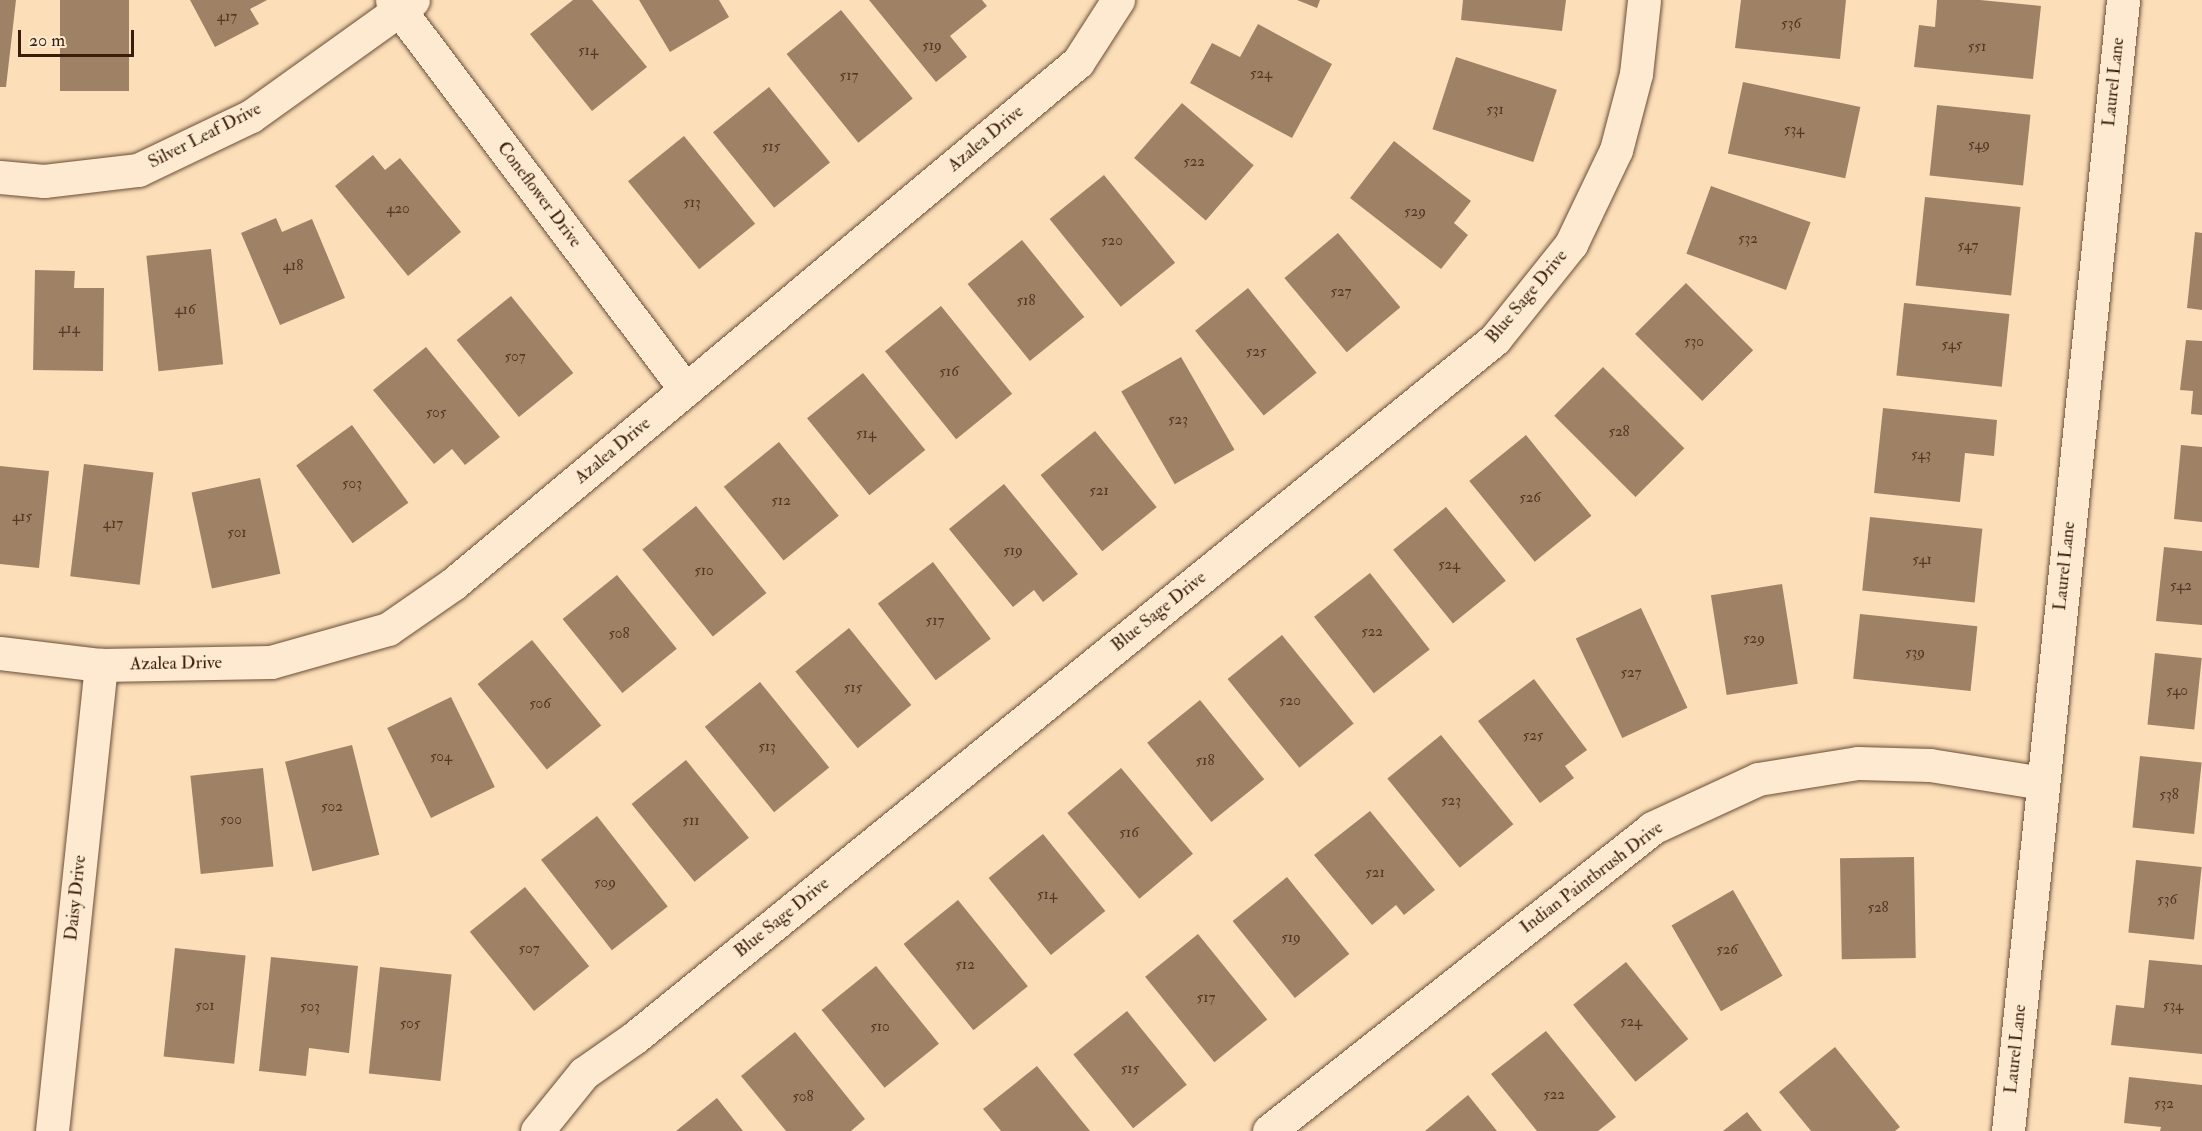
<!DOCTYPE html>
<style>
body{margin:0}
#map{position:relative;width:2202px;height:1131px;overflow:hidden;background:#fcdfb8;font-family:"IM FELL Double Pica",serif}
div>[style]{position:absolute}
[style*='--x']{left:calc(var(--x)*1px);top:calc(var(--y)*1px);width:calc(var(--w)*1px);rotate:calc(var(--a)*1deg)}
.building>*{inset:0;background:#9f8266;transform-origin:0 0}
.roads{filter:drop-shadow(0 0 2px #6a4e38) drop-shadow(0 0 2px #6a4e38)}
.minor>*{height:33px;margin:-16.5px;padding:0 16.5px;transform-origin:16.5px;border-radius:16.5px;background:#fdead1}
span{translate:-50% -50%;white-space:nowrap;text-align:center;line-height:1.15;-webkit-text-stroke:6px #fdead1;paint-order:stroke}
.number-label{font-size:15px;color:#533723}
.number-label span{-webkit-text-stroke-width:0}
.street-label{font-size:18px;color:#3a1e0d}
.scale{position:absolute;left:18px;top:30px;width:116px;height:27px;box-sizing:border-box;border:3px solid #3a1e0d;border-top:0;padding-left:8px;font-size:18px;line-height:21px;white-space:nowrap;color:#3a1e0d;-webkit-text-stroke:4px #fdead1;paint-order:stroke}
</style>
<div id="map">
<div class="building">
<div style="clip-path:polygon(0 0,16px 0,6px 87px,0 87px)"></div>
<div style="left:60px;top:0;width:69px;height:91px"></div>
<div style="clip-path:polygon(190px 0,267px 0,250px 9px,259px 24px,215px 47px)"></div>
<div style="clip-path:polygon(573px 0,592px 0,647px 67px,592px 111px,530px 34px)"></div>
<div style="clip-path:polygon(639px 0,719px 0,729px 17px,670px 52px)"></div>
<div style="clip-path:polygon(869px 0,982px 0,987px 6px,950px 36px,967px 57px,936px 82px)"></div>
<div style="clip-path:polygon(1297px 0,1320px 0,1317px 8px)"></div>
<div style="clip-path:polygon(1463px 0,1566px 0,1562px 31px,1461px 20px)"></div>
<div style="clip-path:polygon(1741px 0,1846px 0,1840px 59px,1735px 48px)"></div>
<div style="clip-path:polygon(1937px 0,1980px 0,2041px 6px,2033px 79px,1914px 67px,1919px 25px,1935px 27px)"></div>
<div style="left:841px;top:10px;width:114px;height:70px;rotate:51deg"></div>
<div style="clip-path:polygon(1258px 24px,1332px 64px,1292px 138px,1190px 83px,1212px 43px,1240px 57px)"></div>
<div style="left:1456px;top:57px;width:106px;height:76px;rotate:18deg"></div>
<div style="left:1743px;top:82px;width:120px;height:73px;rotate:12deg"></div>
<div style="left:769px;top:87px;width:97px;height:72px;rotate:51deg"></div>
<div style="left:1182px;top:103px;width:95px;height:73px;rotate:41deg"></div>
<div style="left:1937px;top:105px;width:94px;height:71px;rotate:6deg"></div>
<div style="left:684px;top:136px;width:113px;height:72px;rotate:51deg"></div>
<div style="clip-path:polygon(1394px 141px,1471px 201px,1454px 223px,1468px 235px,1441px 269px,1350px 198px)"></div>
<div style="clip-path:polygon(373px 155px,385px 170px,400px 158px,461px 232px,408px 276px,335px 186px)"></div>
<div style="left:1104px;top:175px;width:113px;height:70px;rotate:51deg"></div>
<div style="left:1711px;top:186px;width:106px;height:72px;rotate:20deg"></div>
<div style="left:1925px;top:197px;width:96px;height:89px;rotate:6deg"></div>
<div style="clip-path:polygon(276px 218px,282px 232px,312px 219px,345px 298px,280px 325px,241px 233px)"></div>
<div style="clip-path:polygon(2195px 232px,2202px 233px,2202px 310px,2187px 308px)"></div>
<div style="left:1338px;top:233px;width:97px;height:70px;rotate:50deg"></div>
<div style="left:1022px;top:240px;width:99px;height:70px;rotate:51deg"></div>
<div style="left:211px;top:249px;width:116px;height:65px;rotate:84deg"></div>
<div style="clip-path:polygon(35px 270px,75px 271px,74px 288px,104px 288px,103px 371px,33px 370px)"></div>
<div style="left:1686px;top:283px;width:95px;height:72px;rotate:45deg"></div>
<div style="left:1248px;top:288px;width:109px;height:68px;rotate:51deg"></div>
<div style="left:511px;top:296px;width:99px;height:70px;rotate:51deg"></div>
<div style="left:1904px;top:303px;width:106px;height:73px;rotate:6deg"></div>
<div style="left:941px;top:306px;width:113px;height:72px;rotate:51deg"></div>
<div style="clip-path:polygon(2186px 340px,2202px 341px,2202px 415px,2191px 414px,2193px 391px,2180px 390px)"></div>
<div style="clip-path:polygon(426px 347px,500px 437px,465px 465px,452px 449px,434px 464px,373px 390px)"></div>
<div style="left:1181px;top:357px;width:107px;height:69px;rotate:60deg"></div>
<div style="left:1603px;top:367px;width:115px;height:69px;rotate:45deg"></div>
<div style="left:863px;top:373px;width:99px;height:72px;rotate:51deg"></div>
<div style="clip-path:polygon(1883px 408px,1997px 420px,1994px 456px,1965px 453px,1960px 502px,1874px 493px)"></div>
<div style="left:352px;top:425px;width:96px;height:69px;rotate:54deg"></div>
<div style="left:1095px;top:431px;width:98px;height:70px;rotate:51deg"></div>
<div style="left:1526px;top:435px;width:104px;height:73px;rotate:51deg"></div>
<div style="left:779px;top:442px;width:95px;height:71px;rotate:51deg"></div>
<div style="clip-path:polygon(2181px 445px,2202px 447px,2202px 522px,2174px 519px)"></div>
<div style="left:84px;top:464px;width:70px;height:113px;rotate:7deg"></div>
<div style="clip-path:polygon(0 466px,49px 471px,39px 568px,0 564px)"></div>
<div style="left:260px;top:478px;width:98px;height:70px;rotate:78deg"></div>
<div style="clip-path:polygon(1004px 484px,1078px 574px,1043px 602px,1034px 590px,1013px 607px,949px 529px)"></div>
<div style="left:696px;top:506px;width:112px;height:69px;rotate:51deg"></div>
<div style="left:1446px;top:507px;width:95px;height:68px;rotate:51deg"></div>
<div style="left:1870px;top:517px;width:113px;height:74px;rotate:6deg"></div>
<div style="clip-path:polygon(2164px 547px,2202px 551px,2202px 625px,2156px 621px)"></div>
<div style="left:933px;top:562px;width:96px;height:69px;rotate:53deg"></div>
<div style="left:1370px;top:573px;width:97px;height:71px;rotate:52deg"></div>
<div style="left:617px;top:575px;width:95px;height:70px;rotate:51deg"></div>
<div style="left:1782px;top:584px;width:101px;height:72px;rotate:81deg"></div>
<div style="left:1641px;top:608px;width:110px;height:72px;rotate:65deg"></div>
<div style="left:1860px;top:614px;width:118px;height:65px;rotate:6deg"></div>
<div style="left:849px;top:628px;width:99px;height:69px;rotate:51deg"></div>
<div style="left:1282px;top:635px;width:114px;height:70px;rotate:51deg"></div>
<div style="left:532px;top:640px;width:110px;height:70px;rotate:51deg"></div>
<div style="left:2155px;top:653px;width:47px;height:72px;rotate:6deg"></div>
<div style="clip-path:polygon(1534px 679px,1587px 750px,1565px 766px,1574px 778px,1540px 803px,1478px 721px)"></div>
<div style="left:760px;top:682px;width:110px;height:71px;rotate:51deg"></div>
<div style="left:451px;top:697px;width:100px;height:71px;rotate:64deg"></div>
<div style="left:1200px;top:700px;width:102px;height:68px;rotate:51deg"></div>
<div style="left:1441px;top:735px;width:115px;height:69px;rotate:51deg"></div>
<div style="left:352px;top:745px;width:113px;height:69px;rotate:76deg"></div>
<div style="left:2140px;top:756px;width:62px;height:72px;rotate:6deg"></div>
<div style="left:686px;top:760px;width:100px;height:70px;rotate:51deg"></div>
<div style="left:263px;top:768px;width:99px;height:73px;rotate:84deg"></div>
<div style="left:1121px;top:768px;width:112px;height:70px;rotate:50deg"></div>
<div style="clip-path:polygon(1370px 811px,1435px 890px,1404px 915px,1396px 905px,1372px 925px,1314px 855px)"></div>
<div style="left:597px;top:816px;width:115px;height:71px;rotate:52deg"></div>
<div style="left:1043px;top:834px;width:99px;height:70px;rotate:51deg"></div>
<div style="left:1914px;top:857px;width:101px;height:74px;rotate:89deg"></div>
<div style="left:2136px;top:860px;width:66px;height:73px;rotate:6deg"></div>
<div style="left:1287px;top:877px;width:99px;height:70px;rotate:51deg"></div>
<div style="left:525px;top:887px;width:102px;height:71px;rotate:51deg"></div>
<div style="left:1733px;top:890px;width:99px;height:71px;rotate:60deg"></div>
<div style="left:958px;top:900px;width:111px;height:70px;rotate:51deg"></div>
<div style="left:1198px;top:934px;width:110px;height:68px;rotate:51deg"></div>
<div style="left:175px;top:948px;width:71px;height:109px;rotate:6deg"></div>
<div style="clip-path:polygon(271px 957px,358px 966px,349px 1053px,309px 1048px,306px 1076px,259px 1071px)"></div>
<div style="clip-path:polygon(2149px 960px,2202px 965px,2202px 1054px,2111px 1045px,2116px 1005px,2144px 1008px)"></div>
<div style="left:1626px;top:962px;width:99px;height:68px;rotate:51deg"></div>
<div style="left:876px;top:966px;width:100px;height:70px;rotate:51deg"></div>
<div style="left:380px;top:967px;width:72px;height:107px;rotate:6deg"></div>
<div style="left:1127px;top:1011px;width:95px;height:69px;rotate:51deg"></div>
<div style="clip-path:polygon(1546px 1031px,1616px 1117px,1598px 1131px,1537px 1131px,1491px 1074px)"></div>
<div style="clip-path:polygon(795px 1032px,865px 1119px,851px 1131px,786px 1131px,741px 1076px)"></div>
<div style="clip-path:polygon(1835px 1047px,1900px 1127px,1895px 1131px,1811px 1131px,1779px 1092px)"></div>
<div style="clip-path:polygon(1037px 1066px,1090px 1131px,1001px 1131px,983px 1109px)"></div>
<div style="clip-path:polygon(2129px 1077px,2202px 1085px,2202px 1131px,2160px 1131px,2161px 1127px,2124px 1123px)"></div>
<div style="clip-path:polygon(1468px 1095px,1497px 1131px,1425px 1131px)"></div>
<div style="clip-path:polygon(717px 1098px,743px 1131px,676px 1131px)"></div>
<div style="clip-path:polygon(1747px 1112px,1762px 1131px,1723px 1131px)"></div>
</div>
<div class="roads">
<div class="minor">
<div style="--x:392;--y:0;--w:488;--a:53"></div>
<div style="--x:0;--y:177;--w:44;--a:5.2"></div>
<div style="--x:44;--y:181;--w:95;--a:-6.7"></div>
<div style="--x:138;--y:170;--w:125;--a:-25.5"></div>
<div style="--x:251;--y:116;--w:199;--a:-35.6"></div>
<div style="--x:0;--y:653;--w:102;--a:6.8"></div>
<div style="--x:101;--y:665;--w:170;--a:-1"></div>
<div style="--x:271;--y:662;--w:122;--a:-15.8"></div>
<div style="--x:388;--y:629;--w:79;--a:-34.7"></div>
<div style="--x:453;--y:584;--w:814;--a:-39.87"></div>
<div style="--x:1078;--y:62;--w:74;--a:-57.2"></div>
<div style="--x:52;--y:1131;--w:469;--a:-84"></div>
<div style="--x:537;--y:1131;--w:75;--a:-51"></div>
<div style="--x:584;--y:1073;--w:61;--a:-35"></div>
<div style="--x:634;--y:1038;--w:1109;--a:-39.07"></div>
<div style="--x:1495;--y:339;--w:122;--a:-51.3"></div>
<div style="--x:1571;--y:244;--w:104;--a:-64.4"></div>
<div style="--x:1616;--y:150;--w:79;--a:-75.3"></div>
<div style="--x:1636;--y:74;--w:74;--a:-83.8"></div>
<div style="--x:1269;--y:1131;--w:488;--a:-38.3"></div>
<div style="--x:1652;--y:828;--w:117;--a:-24.8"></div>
<div style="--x:1758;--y:779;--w:101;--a:-9.1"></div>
<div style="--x:1858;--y:763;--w:72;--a:1.6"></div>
<div style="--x:1930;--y:765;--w:114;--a:9.1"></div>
<div style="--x:2008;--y:1131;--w:1137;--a:-84.19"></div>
</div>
</div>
<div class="number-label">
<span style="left:227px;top:17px">417</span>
<span style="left:1791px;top:24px">536</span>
<span style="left:932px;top:46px">519</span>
<span style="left:1977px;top:47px">551</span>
<span style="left:588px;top:51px">514</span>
<span style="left:1261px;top:74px">524</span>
<span style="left:849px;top:76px">517</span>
<span style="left:1495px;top:110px">531</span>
<span style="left:1794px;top:130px">534</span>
<span style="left:1979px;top:145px">549</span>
<span style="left:771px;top:147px">515</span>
<span style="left:1194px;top:162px">522</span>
<span style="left:692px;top:203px">513</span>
<span style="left:398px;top:209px">420</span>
<span style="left:1415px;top:212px">529</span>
<span style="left:1748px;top:239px">532</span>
<span style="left:1112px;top:241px">520</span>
<span style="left:1968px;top:246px">547</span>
<span style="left:293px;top:266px">418</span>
<span style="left:1341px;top:292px">527</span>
<span style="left:1026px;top:301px">518</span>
<span style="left:185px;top:310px">416</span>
<span style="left:69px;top:329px">414</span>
<span style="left:1694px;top:342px">530</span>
<span style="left:1952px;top:345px">545</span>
<span style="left:1256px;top:352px">525</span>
<span style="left:515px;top:357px">507</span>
<span style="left:949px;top:372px">516</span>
<span style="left:436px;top:413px">505</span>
<span style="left:1178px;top:420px">523</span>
<span style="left:1619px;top:432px">528</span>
<span style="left:866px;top:434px">514</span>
<span style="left:1921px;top:455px">543</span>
<span style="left:352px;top:484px">503</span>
<span style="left:1099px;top:491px">521</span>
<span style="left:1530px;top:498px">526</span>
<span style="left:781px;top:501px">512</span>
<span style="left:22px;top:517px">415</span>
<span style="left:113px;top:524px">417</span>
<span style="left:237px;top:533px">501</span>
<span style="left:1013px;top:551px">519</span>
<span style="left:1922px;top:560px">541</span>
<span style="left:1449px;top:565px">524</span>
<span style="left:704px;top:571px">510</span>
<span style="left:2181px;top:586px">542</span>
<span style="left:935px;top:621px">517</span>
<span style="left:1372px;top:632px">522</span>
<span style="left:619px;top:634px">508</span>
<span style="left:1754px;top:639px">529</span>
<span style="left:1915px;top:653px">539</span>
<span style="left:1631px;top:673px">527</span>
<span style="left:853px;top:688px">515</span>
<span style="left:2177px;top:691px">540</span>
<span style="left:1290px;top:701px">520</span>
<span style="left:540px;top:704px">506</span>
<span style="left:1533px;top:736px">525</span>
<span style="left:767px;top:747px">513</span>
<span style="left:441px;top:757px">504</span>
<span style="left:1205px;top:761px">518</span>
<span style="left:2169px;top:795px">538</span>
<span style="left:1451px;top:801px">523</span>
<span style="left:332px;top:807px">502</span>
<span style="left:231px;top:820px">500</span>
<span style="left:691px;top:821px">511</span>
<span style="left:1129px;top:833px">516</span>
<span style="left:1375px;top:873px">521</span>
<span style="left:605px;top:883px">509</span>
<span style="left:1047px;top:895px">514</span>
<span style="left:2167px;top:900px">536</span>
<span style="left:1878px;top:908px">528</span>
<span style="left:1291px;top:938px">519</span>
<span style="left:529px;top:949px">507</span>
<span style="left:1727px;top:950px">526</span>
<span style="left:965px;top:965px">512</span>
<span style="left:1206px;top:998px">517</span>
<span style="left:205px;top:1006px">501</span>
<span style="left:2173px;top:1006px">534</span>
<span style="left:310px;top:1007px">503</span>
<span style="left:1631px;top:1022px">524</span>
<span style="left:410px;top:1024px">505</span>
<span style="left:880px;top:1027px">510</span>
<span style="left:1130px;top:1069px">515</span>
<span style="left:1554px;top:1095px">522</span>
<span style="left:803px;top:1097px">508</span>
<span style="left:2164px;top:1104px">532</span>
</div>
<div class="street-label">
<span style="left:2114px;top:82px;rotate:-84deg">Laurel Lane</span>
<span style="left:205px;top:136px;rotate:-27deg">Silver Leaf Drive</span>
<span style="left:986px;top:139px;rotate:-40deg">Azalea Drive</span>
<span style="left:539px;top:195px;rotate:53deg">Coneflower Drive</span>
<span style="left:1527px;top:297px;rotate:-50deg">Blue Sage Drive</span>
<span style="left:613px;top:451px;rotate:-40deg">Azalea Drive</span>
<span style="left:2065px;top:566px;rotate:-84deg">Laurel Lane</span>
<span style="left:1159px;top:612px;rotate:-39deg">Blue Sage Drive</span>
<span style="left:176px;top:664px;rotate:-1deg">Azalea Drive</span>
<span style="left:1592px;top:878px;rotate:-37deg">Indian Paintbrush Drive</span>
<span style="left:76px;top:898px;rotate:-84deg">Daisy Drive</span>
<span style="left:782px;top:918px;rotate:-39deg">Blue Sage Drive</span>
<span style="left:2016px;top:1049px;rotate:-84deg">Laurel Lane</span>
</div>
<div class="scale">20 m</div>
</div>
